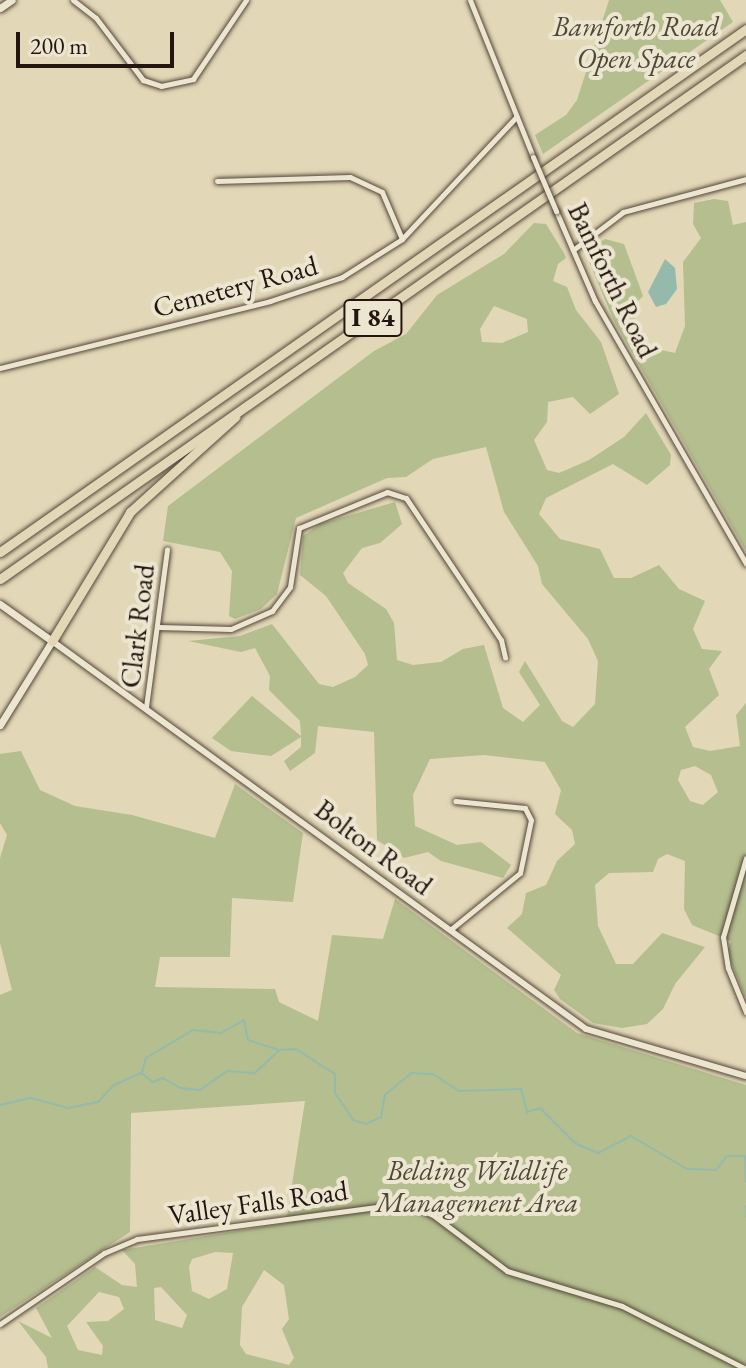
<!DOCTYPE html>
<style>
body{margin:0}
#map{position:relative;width:746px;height:1368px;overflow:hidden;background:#e2d7b7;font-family:"EB Garamond",serif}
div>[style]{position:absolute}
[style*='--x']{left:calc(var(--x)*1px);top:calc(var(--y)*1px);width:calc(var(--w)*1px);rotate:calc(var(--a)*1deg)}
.green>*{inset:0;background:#b4be8e}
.water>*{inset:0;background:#95baab}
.stream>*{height:2px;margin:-1px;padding:0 1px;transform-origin:1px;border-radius:1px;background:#95baab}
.roads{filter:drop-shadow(0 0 2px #54463a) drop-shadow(0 0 2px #54463a)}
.minor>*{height:5px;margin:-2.5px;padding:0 2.5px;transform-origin:2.5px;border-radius:2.5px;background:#ece5d0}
.tertiary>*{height:6px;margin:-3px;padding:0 3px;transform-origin:3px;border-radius:3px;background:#ece5d0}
.secondary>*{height:7px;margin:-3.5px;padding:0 3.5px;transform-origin:3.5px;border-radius:3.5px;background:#ece5d0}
.motorway>*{height:9px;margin:-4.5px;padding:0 4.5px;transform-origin:4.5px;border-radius:4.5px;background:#e2d7b7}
.bridges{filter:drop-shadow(0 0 2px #54463a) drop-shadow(0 0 2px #54463a)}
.minor-bridge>*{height:5px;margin:-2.5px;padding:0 2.5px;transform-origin:2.5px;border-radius:2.5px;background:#ece5d0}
span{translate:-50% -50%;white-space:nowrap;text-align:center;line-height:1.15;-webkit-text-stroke:8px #ece5d0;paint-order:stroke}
.shield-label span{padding:2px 6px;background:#ece5d0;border:2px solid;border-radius:6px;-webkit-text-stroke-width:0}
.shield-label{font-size:26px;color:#241510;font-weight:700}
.park-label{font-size:28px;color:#4f4836;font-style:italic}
.street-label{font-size:28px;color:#241510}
.scale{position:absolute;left:16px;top:32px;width:158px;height:36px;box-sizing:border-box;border:4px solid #241510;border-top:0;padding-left:10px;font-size:24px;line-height:28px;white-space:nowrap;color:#241510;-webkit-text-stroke:6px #ece5d0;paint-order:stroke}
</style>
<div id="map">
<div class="green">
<div style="clip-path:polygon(609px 0,720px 0,733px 22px,543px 154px,535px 135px,566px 115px,577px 100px)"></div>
<div style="clip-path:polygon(714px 199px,728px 201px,733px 225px,746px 222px,746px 551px,614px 321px,587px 257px,587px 250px,605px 239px,624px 244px,643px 296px,632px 307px,636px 325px,648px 347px,675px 353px,685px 326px,683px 262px,701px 238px,693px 224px,694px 203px)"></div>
<div style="clip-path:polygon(evenodd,534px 223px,546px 224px,564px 253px,566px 258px,558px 264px,553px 281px,567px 287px,576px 310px,601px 342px,619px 394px,590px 414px,573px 397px,548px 402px,547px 422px,534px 440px,547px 470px,559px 473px,589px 460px,624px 437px,646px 413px,671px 455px,670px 465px,647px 485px,613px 464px,546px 498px,539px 514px,560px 539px,600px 549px,614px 578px,631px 578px,659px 565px,679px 589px,705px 601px,693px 629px,702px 649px,722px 651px,709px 669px,719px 695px,685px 727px,693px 747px,710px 751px,740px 746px,736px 715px,746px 703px,746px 998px,727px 953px,731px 941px,692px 925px,684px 909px,685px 861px,667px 854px,658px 859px,653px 872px,609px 873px,595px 885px,598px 926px,616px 964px,633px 964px,662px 933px,705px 947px,675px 984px,663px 1009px,647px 1024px,622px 1028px,593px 1023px,560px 999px,554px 990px,561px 975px,507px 928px,522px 914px,526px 893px,546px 885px,557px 861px,575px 844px,572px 830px,555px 814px,561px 790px,545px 762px,484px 755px,430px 759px,413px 795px,415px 826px,457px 845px,481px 842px,511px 865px,503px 878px,441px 861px,428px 852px,404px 858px,377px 840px,374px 732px,318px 726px,315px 753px,290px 771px,284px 761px,301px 747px,301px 737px,271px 756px,231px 751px,212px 738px,252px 696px,301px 736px,300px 721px,269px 690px,270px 676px,255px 648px,241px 652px,188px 641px,240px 636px,272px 624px,319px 684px,333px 687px,355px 677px,368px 665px,365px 654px,326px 596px,300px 575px,303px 536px,320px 524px,395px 502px,402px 524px,380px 543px,362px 548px,343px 573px,348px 583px,386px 609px,394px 623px,397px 660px,413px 665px,441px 662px,463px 649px,484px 645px,503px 708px,523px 722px,540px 705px,519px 672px,525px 661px,562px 721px,573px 727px,595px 704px,598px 661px,588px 639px,542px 584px,538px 566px,504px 512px,486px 447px,433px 459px,406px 477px,387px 478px,296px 518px,277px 594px,261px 609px,235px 619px,229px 616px,232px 571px,220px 552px,163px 541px,168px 506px,374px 351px,406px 334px,437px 295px,504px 254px,534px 223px,494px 306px,527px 319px,528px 332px,502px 343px,482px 342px,480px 329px,494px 306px,534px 223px,695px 766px,711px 775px,718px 792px,703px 805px,690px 801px,678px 780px,681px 770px,695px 766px)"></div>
<div style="clip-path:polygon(evenodd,21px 751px,40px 790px,75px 806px,132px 815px,215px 838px,235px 784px,303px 833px,293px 902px,232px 898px,230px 957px,160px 957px,155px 987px,275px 989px,279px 1002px,318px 1021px,332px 935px,383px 939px,395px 899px,577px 1033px,746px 1085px,746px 1368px,48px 1368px,46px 1357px,18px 1321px,52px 1338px,36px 1308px,95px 1267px,122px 1285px,137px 1287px,135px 1264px,122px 1250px,286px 1223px,305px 1101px,131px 1113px,130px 1232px,0 1317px,0 995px,12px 990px,0 943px,0 858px,7px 835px,0 823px,0 754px,21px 751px,215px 1252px,233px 1253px,227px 1289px,209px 1299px,192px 1291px,189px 1267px,192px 1259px,215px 1252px,21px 751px,264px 1270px,284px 1285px,289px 1319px,282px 1329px,294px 1358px,289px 1365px,246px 1354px,240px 1345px,242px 1307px,264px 1270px,21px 751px,161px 1287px,187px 1315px,182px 1328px,155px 1320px,154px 1288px,161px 1287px,21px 751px,99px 1292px,119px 1297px,124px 1309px,108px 1321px,86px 1322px,103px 1346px,102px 1355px,78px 1350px,67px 1326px,99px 1292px)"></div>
</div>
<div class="water">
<div style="clip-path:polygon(665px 259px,675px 268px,677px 289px,666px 304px,656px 307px,648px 292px)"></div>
</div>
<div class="stream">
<div style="--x:142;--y:1072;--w:15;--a:-74"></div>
<div style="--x:146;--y:1058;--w:55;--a:-30.8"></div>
<div style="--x:193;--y:1030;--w:28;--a:6"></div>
<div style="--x:221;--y:1033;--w:26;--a:-29"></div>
<div style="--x:244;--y:1020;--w:20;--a:79"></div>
<div style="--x:248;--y:1040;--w:33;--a:18"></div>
<div style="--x:0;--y:1105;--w:32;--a:-13"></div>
<div style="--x:31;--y:1098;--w:39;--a:15"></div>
<div style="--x:69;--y:1108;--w:30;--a:-12"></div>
<div style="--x:98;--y:1102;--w:23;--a:-47"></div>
<div style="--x:114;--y:1085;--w:30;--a:-24"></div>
<div style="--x:141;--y:1073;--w:15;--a:37"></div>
<div style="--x:153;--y:1082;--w:11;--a:-22"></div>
<div style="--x:163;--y:1078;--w:20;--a:30"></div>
<div style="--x:180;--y:1088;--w:20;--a:6"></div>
<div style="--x:200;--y:1090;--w:33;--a:-35"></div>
<div style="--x:227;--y:1071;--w:28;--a:4"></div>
<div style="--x:255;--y:1073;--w:34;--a:-43"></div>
<div style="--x:280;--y:1050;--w:16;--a:-4"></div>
<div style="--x:296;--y:1049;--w:46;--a:32.7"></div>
<div style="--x:335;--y:1074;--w:19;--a:90"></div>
<div style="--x:335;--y:1093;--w:32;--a:56"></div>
<div style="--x:353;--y:1120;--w:14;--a:17"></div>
<div style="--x:366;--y:1124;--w:17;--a:-25"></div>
<div style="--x:381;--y:1117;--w:22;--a:-80"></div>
<div style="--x:385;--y:1095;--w:34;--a:-40"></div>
<div style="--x:411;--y:1073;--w:22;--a:3"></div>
<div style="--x:433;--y:1074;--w:31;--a:33"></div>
<div style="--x:459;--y:1091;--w:62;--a:-1.8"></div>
<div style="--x:521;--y:1089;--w:24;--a:75"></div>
<div style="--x:527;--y:1112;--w:14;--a:-17"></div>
<div style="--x:540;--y:1108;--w:51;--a:45"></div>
<div style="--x:576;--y:1144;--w:24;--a:22"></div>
<div style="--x:598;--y:1153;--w:37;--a:-27"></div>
<div style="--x:631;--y:1136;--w:65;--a:30.5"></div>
<div style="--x:687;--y:1169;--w:29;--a:2"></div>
<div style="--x:716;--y:1170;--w:18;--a:-52"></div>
<div style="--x:727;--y:1156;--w:19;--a:0"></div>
<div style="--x:745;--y:1156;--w:26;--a:88"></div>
<div style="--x:746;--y:1206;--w:10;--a:90"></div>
</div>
<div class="roads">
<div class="minor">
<div style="--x:73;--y:0;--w:29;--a:38"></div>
<div style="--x:96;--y:18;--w:78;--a:52.8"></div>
<div style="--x:143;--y:80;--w:19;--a:18"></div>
<div style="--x:161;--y:86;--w:33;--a:-12"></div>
<div style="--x:193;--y:79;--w:95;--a:-56.1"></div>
<div style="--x:470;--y:0;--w:169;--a:68.1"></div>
<div style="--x:217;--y:181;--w:133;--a:-1.7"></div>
<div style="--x:350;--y:177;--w:35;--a:25"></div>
<div style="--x:382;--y:192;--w:51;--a:66.9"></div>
<div style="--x:556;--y:211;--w:98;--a:66.6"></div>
<div style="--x:595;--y:301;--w:303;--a:60.1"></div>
<div style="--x:573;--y:250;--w:63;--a:-37.2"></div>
<div style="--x:623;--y:212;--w:127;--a:-15"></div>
<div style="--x:0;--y:368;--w:278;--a:-13.9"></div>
<div style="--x:270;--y:301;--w:76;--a:-18.4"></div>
<div style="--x:342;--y:277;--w:71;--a:-32.3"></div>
<div style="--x:402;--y:239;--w:167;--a:-46.9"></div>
<div style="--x:159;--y:627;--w:72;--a:1.6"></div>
<div style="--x:231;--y:629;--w:45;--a:-23.7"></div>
<div style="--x:272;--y:611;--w:30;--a:-53"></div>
<div style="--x:290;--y:587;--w:60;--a:-81.3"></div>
<div style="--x:299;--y:528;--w:95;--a:-22.2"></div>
<div style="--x:387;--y:492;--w:20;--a:18"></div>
<div style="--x:406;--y:498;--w:171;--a:56.2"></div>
<div style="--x:501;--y:640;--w:18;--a:77"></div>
<div style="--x:146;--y:707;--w:159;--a:-82.4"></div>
<div style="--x:746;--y:858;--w:82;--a:106.2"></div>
<div style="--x:723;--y:937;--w:31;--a:81"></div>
<div style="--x:728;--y:968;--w:48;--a:67.8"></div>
<div style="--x:450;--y:930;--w:90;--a:-39.2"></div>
<div style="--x:520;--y:873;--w:54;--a:-78.3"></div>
<div style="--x:531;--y:820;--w:13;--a:-117"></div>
<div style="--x:525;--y:808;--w:70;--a:-174.3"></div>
<div style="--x:0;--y:1324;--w:126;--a:-34.3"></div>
<div style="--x:104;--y:1253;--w:36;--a:-23"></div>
<div style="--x:137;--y:1239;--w:272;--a:-7.6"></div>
<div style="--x:407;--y:1203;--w:29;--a:25"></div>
<div style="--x:433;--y:1215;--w:93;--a:37.1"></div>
<div style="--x:507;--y:1271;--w:120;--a:16.9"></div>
<div style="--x:622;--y:1306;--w:137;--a:26.9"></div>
</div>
<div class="tertiary">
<div style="--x:52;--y:641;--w:660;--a:36"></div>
<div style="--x:586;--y:1029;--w:167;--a:16.4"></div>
</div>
<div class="secondary">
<div style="--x:0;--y:8;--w:14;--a:-34"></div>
<div style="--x:0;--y:604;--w:64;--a:35.4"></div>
<div style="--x:52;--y:641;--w:99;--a:121.8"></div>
</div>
<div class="motorway">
<div style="--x:0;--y:552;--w:911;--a:-35.03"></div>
<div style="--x:0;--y:579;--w:912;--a:-35.08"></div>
<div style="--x:52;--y:641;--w:151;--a:-58.8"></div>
<div style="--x:130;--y:512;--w:142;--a:-42.1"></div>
</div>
</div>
<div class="bridges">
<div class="minor-bridge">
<div style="--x:533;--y:157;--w:59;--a:66.9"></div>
</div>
</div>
<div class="shield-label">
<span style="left:373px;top:318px">I 84</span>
</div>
<div class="park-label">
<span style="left:636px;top:42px">Bamforth Road<br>Open Space</span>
<span style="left:477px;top:1186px">Belding Wildlife<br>Management Area</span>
</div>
<div class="street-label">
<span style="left:613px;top:280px;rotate:64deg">Bamforth Road</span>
<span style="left:235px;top:286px;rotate:-15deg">Cemetery Road</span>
<span style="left:137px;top:626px;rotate:-83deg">Clark Road</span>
<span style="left:374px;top:847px;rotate:37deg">Bolton Road</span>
<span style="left:258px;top:1202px;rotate:-8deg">Valley Falls Road</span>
</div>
<div class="scale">200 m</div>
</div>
